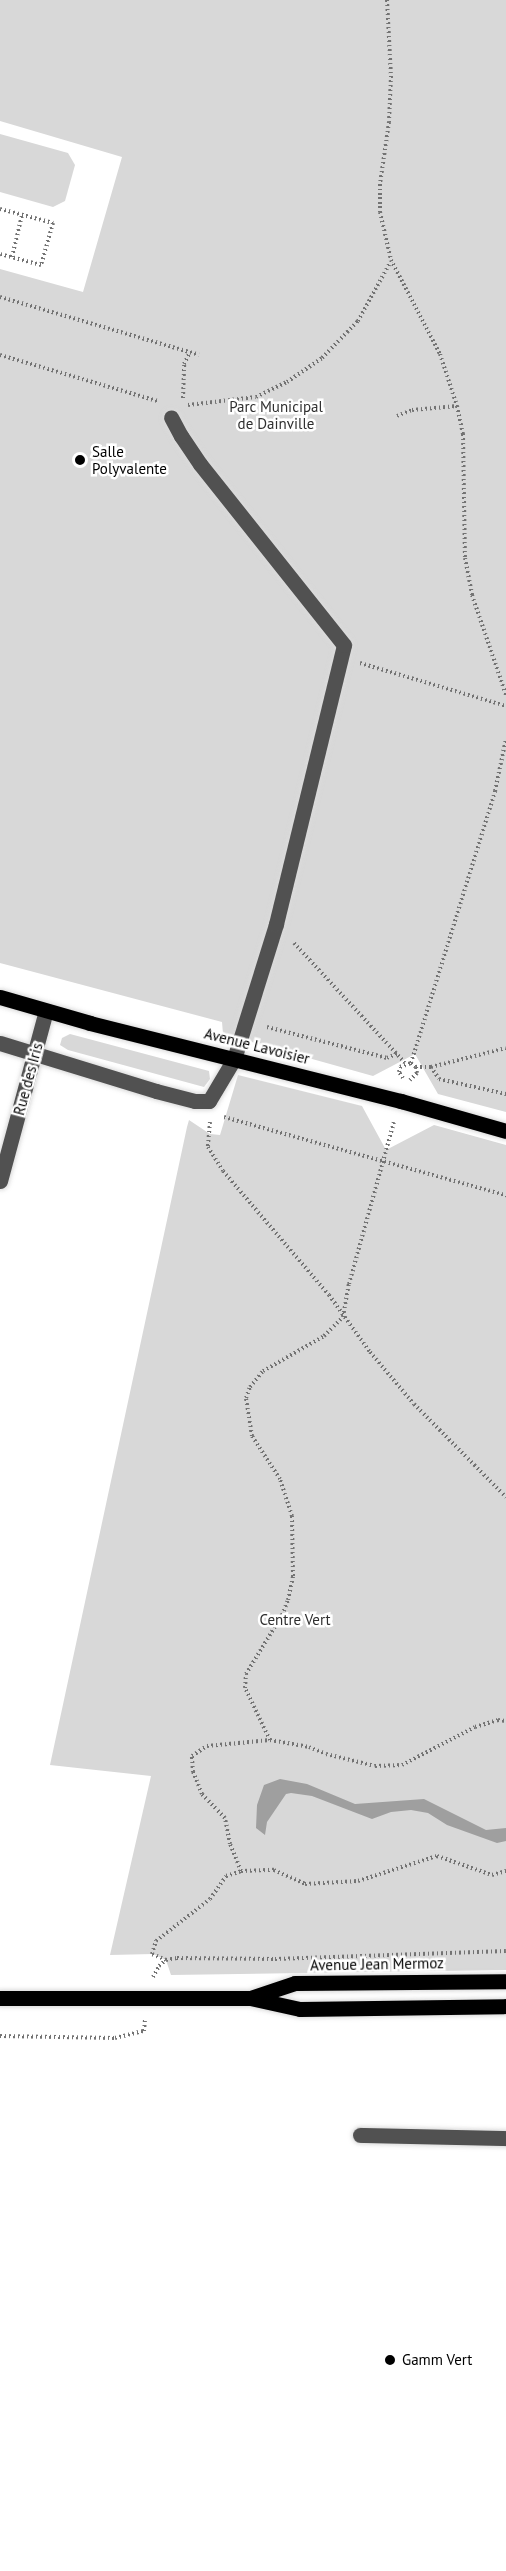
<!DOCTYPE html>
<style>
body{margin:0}
#map{position:relative;width:506px;height:2571px;overflow:hidden;background:#fff;font-family:"PT Sans",sans-serif}
div>[style]{position:absolute}
[style*='--x']{left:calc(var(--x)*1px);top:calc(var(--y)*1px);width:calc(var(--w)*1px);rotate:calc(var(--a)*1deg)}
.green>*{inset:0;background:#d8d8d8}
.water>*{inset:0;background:#9f9f9f}
.path>*{height:4px;margin-top:-2px;transform-origin:0;background:repeating-linear-gradient(90deg,#737373 0 1.5px,transparent 0 4.5px)}
.roads{filter:drop-shadow(0 0 2px #dbdbdb) drop-shadow(0 0 2px #dbdbdb)}
.minor>*{height:15px;margin:-7.5px;padding:0 7.5px;transform-origin:7.5px;border-radius:7.5px;background:#515151}
.major>*{height:15px;margin:-7.5px;padding:0 7.5px;transform-origin:7.5px;border-radius:7.5px;background:#000}
.dots>*{width:16px;height:16px;translate:-50% -50%;box-sizing:border-box;border:3px solid #fff;border-radius:50%}
span{translate:-50% -50%;white-space:nowrap;text-align:center;line-height:1.15;-webkit-text-stroke:5px #fff;paint-order:stroke}
.park-label{font-size:15px;color:#2f2f2f}
.poi-label{font-size:15px;color:#000}
.left{translate:0 -50%;text-align:left}
.street-label{font-size:15px;color:#000}
</style>
<div id="map">
<div class="green">
<div style="clip-path:polygon(0 0,506px 0,506px 1112px,438px 1094px,415px 1054px,373px 1076px,223px 1034px,222px 1022px,0 963px,0 269px,83px 292px,122px 157px,0 121px)"></div>
<div style="clip-path:polygon(0 134px,68px 153px,75px 165px,65px 201px,53px 207px,0 192px)"></div>
<div style="clip-path:polygon(70px 1034px,209px 1071px,210px 1079px,204px 1087px,68px 1050px,60px 1045px,62px 1038px)"></div>
<div style="clip-path:polygon(238px 1075px,362px 1106px,386px 1150px,434px 1125px,506px 1145px,506px 1970px,171px 1975px,166px 1960px,153px 1954px,110px 1955px,151px 1776px,50px 1765px,187px 1127px,189px 1120px,210px 1134px,220px 1135px)"></div>
</div>
<div class="water">
<div style="clip-path:polygon(280px 1779px,307px 1784px,355px 1804px,424px 1799px,486px 1830px,506px 1828px,506px 1841px,497px 1843px,447px 1825px,428px 1813px,411px 1810px,391px 1812px,372px 1819px,312px 1796px,291px 1793px,286px 1794px,267px 1822px,265px 1835px,256px 1828px,257px 1805px,264px 1785px)"></div>
</div>
<div class="path">
<div style="--x:387;--y:0;--w:76;--a:87"></div>
<div style="--x:391;--y:76;--w:46;--a:92.5"></div>
<div style="--x:389;--y:122;--w:63;--a:98.3"></div>
<div style="--x:380;--y:184;--w:28;--a:90"></div>
<div style="--x:380;--y:212;--w:49;--a:77.1"></div>
<div style="--x:391;--y:260;--w:106;--a:62.5"></div>
<div style="--x:440;--y:354;--w:55;--a:71.9"></div>
<div style="--x:457;--y:406;--w:29;--a:78"></div>
<div style="--x:463;--y:434;--w:124;--a:89.1"></div>
<div style="--x:465;--y:558;--w:38;--a:79"></div>
<div style="--x:472;--y:595;--w:106;--a:71.2"></div>
<div style="--x:0;--y:209;--w:55;--a:14.8"></div>
<div style="--x:53;--y:223;--w:44;--a:105.9"></div>
<div style="--x:41;--y:265;--w:42;--a:-165"></div>
<div style="--x:12;--y:257;--w:43;--a:-76.6"></div>
<div style="--x:0;--y:297;--w:207;--a:16.2"></div>
<div style="--x:0;--y:355;--w:164;--a:16.3"></div>
<div style="--x:183;--y:398;--w:34;--a:-88"></div>
<div style="--x:184;--y:364;--w:13;--a:-63"></div>
<div style="--x:188;--y:405;--w:68;--a:-6.7"></div>
<div style="--x:256;--y:397;--w:34;--a:-26"></div>
<div style="--x:287;--y:382;--w:42;--a:-34.4"></div>
<div style="--x:322;--y:358;--w:52;--a:-45.8"></div>
<div style="--x:358;--y:321;--w:68;--a:-61.2"></div>
<div style="--x:397;--y:416;--w:16;--a:-22"></div>
<div style="--x:412;--y:410;--w:45;--a:-5.1"></div>
<div style="--x:360;--y:663;--w:152;--a:16.4"></div>
<div style="--x:294;--y:943;--w:163;--a:47.2"></div>
<div style="--x:267;--y:1027;--w:124;--a:14.5"></div>
<div style="--x:387;--y:1058;--w:11;--a:-22"></div>
<div style="--x:411;--y:1063;--w:285;--a:-72.8"></div>
<div style="--x:495;--y:791;--w:53;--a:-78.1"></div>
<div style="--x:416;--y:1067;--w:15;--a:0"></div>
<div style="--x:431;--y:1067;--w:77;--a:-14.2"></div>
<div style="--x:431;--y:1067;--w:14;--a:56"></div>
<div style="--x:439;--y:1079;--w:69;--a:12.6"></div>
<div style="--x:403;--y:1078;--w:7;--a:-124"></div>
<div style="--x:399;--y:1072;--w:5;--a:-79"></div>
<div style="--x:400;--y:1067;--w:12;--a:-20"></div>
<div style="--x:411;--y:1063;--w:6;--a:39"></div>
<div style="--x:416;--y:1067;--w:6;--a:81"></div>
<div style="--x:417;--y:1073;--w:10;--a:135"></div>
<div style="--x:224;--y:1117;--w:293;--a:15.5"></div>
<div style="--x:210;--y:1122;--w:25;--a:95"></div>
<div style="--x:208;--y:1147;--w:28;--a:58"></div>
<div style="--x:223;--y:1171;--w:163;--a:49.5"></div>
<div style="--x:329;--y:1295;--w:70;--a:54.3"></div>
<div style="--x:370;--y:1352;--w:68;--a:49.8"></div>
<div style="--x:414;--y:1404;--w:131;--a:45.3"></div>
<div style="--x:270;--y:1740;--w:58;--a:-115.7"></div>
<div style="--x:245;--y:1688;--w:14;--a:-86"></div>
<div style="--x:246;--y:1674;--w:69;--a:-58.6"></div>
<div style="--x:282;--y:1615;--w:16;--a:-68"></div>
<div style="--x:288;--y:1600;--w:25;--a:-78"></div>
<div style="--x:293;--y:1576;--w:60;--a:-91"></div>
<div style="--x:292;--y:1516;--w:39;--a:-108"></div>
<div style="--x:280;--y:1479;--w:51;--a:-123.1"></div>
<div style="--x:252;--y:1436;--w:38;--a:-99"></div>
<div style="--x:246;--y:1398;--w:12;--a:-70"></div>
<div style="--x:250;--y:1387;--w:21;--a:-51"></div>
<div style="--x:263;--y:1371;--w:70;--a:-29.8"></div>
<div style="--x:324;--y:1336;--w:27;--a:-45"></div>
<div style="--x:343;--y:1317;--w:34;--a:-80"></div>
<div style="--x:349;--y:1284;--w:168;--a:-74.5"></div>
<div style="--x:241;--y:1871;--w:29;--a:-112"></div>
<div style="--x:230;--y:1844;--w:26;--a:-101"></div>
<div style="--x:225;--y:1818;--w:33;--a:-134"></div>
<div style="--x:202;--y:1794;--w:24;--a:-112"></div>
<div style="--x:193;--y:1772;--w:16;--a:-94"></div>
<div style="--x:192;--y:1756;--w:18;--a:-34"></div>
<div style="--x:207;--y:1746;--w:63;--a:-5.4"></div>
<div style="--x:270;--y:1740;--w:40;--a:10"></div>
<div style="--x:309;--y:1747;--w:18;--a:22"></div>
<div style="--x:326;--y:1754;--w:50;--a:13.8"></div>
<div style="--x:375;--y:1766;--w:27;--a:-2"></div>
<div style="--x:402;--y:1765;--w:82;--a:-27.5"></div>
<div style="--x:475;--y:1727;--w:24;--a:-17"></div>
<div style="--x:498;--y:1720;--w:8;--a:7"></div>
<div style="--x:166;--y:1960;--w:15;--a:-157"></div>
<div style="--x:152;--y:1954;--w:14;--a:-73"></div>
<div style="--x:156;--y:1941;--w:68;--a:-37.9"></div>
<div style="--x:210;--y:1899;--w:28;--a:-55"></div>
<div style="--x:226;--y:1876;--w:16;--a:-18"></div>
<div style="--x:241;--y:1871;--w:33;--a:-2"></div>
<div style="--x:274;--y:1870;--w:34;--a:24"></div>
<div style="--x:305;--y:1884;--w:53;--a:-3.2"></div>
<div style="--x:358;--y:1881;--w:83;--a:-17.6"></div>
<div style="--x:437;--y:1856;--w:58;--a:19.1"></div>
<div style="--x:492;--y:1875;--w:15;--a:-16"></div>
<div style="--x:153;--y:1977;--w:13;--a:-61"></div>
<div style="--x:159;--y:1966;--w:9;--a:-41"></div>
<div style="--x:166;--y:1960;--w:11;--a:-10"></div>
<div style="--x:177;--y:1958;--w:98;--a:0.6"></div>
<div style="--x:275;--y:1959;--w:231;--a:-2"></div>
<div style="--x:0;--y:2036;--w:115;--a:1"></div>
<div style="--x:115;--y:2038;--w:30;--a:-14"></div>
<div style="--x:144;--y:2031;--w:11;--a:-85"></div>
</div>
<div class="roads">
<div class="minor">
<div style="--x:0;--y:1043;--w:163;--a:17.1"></div>
<div style="--x:156;--y:1091;--w:40;--a:14.4"></div>
<div style="--x:195;--y:1101;--w:14;--a:0"></div>
<div style="--x:209;--y:1101;--w:49;--a:-59.2"></div>
<div style="--x:234;--y:1059;--w:141;--a:-72.7"></div>
<div style="--x:276;--y:924;--w:287;--a:-76.3"></div>
<div style="--x:344;--y:645;--w:231;--a:-128.5"></div>
<div style="--x:200;--y:464;--w:34;--a:-124"></div>
<div style="--x:181;--y:436;--w:21;--a:-118"></div>
<div style="--x:0;--y:1181;--w:176;--a:-74.9"></div>
<div style="--x:360;--y:2135;--w:146;--a:1.2"></div>
</div>
<div class="major">
<div style="--x:0;--y:997;--w:94;--a:16.1"></div>
<div style="--x:90;--y:1023;--w:321;--a:14.1"></div>
<div style="--x:401;--y:1101;--w:109;--a:15.9"></div>
<div style="--x:0;--y:1998;--w:250;--a:0"></div>
<div style="--x:250;--y:1998;--w:51;--a:12.4"></div>
<div style="--x:300;--y:2009;--w:206;--a:-0.8"></div>
<div style="--x:250;--y:1998;--w:47;--a:-18.4"></div>
<div style="--x:295;--y:1983;--w:211;--a:-0.5"></div>
</div>
</div>
<div class="dots">
<div style="left:80px;top:460px;background:#000"></div>
<div style="left:390px;top:2360px;background:#000"></div>
</div>
<div class="park-label">
<span style="left:276px;top:415px">Parc Municipal<br>de Dainville</span>
<span style="left:295px;top:1620px">Centre Vert</span>
</div>
<div class="poi-label">
<span class="left" style="left:92px;top:460px">Salle<br>Polyvalente</span>
<span class="left" style="left:402px;top:2360px">Gamm Vert</span>
</div>
<div class="street-label">
<span style="left:257px;top:1046px;rotate:14deg">Avenue Lavoisier</span>
<span style="left:28px;top:1079px;rotate:-75deg">Rue des Iris</span>
<span style="left:377px;top:1964px;rotate:-1deg">Avenue Jean Mermoz</span>
</div>
</div>
